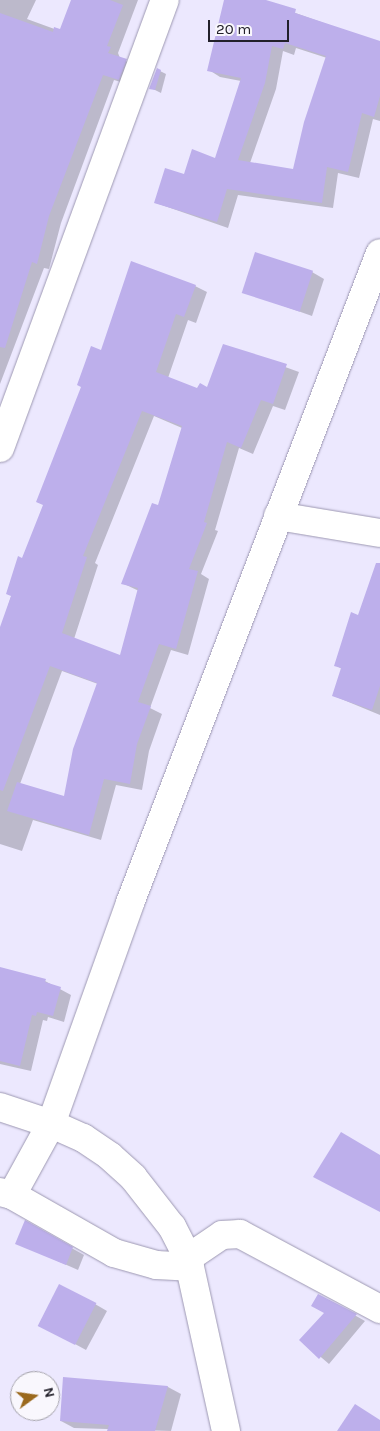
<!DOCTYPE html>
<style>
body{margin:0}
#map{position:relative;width:380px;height:1431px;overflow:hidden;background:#ece8fe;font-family:Karla,sans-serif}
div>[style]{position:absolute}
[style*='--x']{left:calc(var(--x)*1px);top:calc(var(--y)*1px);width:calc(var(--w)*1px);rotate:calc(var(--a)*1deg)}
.shadow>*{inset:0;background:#0003}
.building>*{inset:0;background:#bdafeb;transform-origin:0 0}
.roads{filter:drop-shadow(0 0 1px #9d98b2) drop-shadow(0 0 1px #9d98b2)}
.minor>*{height:28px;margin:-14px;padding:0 14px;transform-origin:14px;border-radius:14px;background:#fff}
span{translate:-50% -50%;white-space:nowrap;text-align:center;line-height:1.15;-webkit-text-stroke:5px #f9f7fd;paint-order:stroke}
.north{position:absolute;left:10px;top:1371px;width:50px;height:50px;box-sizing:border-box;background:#f9f7fd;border:1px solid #a3a1a9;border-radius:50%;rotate:76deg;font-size:14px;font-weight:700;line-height:20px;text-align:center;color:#22202a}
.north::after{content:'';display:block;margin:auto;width:18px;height:22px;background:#9b691e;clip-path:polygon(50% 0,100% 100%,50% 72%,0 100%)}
.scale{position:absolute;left:208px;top:20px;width:81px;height:22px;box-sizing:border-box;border:2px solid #22202a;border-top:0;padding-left:6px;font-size:15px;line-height:18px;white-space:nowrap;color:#22202a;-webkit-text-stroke:4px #f9f7fd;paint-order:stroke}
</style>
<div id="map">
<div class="shadow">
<div style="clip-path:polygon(0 0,36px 0,27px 19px,60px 31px,73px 0,138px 0,118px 53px,120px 58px,137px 67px,131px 85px,114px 80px,61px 223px,49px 269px,44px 268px,0 384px)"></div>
<div style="clip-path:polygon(evenodd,226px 0,259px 0,380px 43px,380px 121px,373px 119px,359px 178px,338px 173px,333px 208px,238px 195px,228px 228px,156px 203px,184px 175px,216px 159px,241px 81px,220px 77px,209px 70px,226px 0,296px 48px,327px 58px,294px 170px,250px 163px,276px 89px,283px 51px,294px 55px,296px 48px)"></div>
<div style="clip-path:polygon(160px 71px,166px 74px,161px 93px,151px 88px)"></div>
<div style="clip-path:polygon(312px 272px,324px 279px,312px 316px,244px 292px)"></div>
<div style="clip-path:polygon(evenodd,195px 286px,207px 292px,196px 323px,188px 320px,168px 378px,198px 390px,208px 388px,224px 345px,299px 372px,285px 410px,273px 406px,253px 454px,239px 448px,215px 530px,218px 531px,201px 574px,209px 579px,188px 655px,171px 650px,150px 708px,162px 714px,149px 751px,142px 790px,116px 785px,101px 840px,33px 820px,22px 851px,0 844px,0 631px,23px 559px,102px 352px,195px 286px,154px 416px,182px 428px,159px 507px,122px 583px,139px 591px,121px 656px,74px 639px,98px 565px,95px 563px,154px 416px,195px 286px,62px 671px,98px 684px,65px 797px,20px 784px,62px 671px)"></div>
<div style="clip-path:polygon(380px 591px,380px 715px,334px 696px,342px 669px,335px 665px,359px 617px)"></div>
<div style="clip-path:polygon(0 968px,45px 981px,71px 995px,64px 1022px,48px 1017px,47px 1021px,43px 1020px,31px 1071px,0 1064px)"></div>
<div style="clip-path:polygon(25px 1222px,84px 1255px,78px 1270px,17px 1243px)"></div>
<div style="clip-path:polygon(319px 1295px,365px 1321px,329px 1364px,301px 1340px,326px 1313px)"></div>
<div style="clip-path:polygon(95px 1304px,107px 1311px,86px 1350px,51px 1331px)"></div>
<div style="clip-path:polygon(64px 1378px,168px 1387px,181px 1394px,171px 1431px,74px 1428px,61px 1421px)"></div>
</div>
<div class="building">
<div style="clip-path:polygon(71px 0,110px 0,123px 5px,107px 46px,111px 47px,108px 53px,127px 59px,119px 80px,103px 75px,49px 216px,37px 264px,32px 262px,5px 348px,0 347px,0 13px,53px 32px,54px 27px,60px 29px)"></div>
<div style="clip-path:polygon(evenodd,224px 0,266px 0,296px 9px,295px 13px,380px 41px,380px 96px,374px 117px,362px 113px,348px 172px,327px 167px,322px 203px,227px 189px,217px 222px,154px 203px,165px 168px,184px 174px,192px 149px,215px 158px,241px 78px,207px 71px,224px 0,285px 43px,326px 56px,304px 122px,293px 169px,238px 160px,265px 83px,272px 46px,283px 49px,285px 43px)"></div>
<div style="clip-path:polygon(157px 68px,161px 70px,155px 90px,149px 89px)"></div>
<div style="left:255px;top:252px;width:61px;height:43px;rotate:18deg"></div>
<div style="clip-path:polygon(evenodd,131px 261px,196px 285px,184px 317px,176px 314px,156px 372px,197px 388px,200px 383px,207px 387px,223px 344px,287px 364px,273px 404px,261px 400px,241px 448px,227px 442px,204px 522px,207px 523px,189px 569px,198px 571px,176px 649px,159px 644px,138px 702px,151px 706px,137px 744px,130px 784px,104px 779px,89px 835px,7px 811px,17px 782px,64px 796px,73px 749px,97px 683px,50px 666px,3px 791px,0 790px,0 627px,11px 596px,6px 594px,18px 556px,22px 558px,43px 505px,36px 502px,81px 387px,77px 385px,91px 346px,101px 350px,131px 261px,142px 411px,182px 426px,158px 505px,152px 503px,121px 584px,138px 588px,120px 655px,62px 633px,87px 557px,83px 556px,142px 411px)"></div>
<div style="clip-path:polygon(376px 563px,380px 563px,380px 686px,372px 710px,332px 696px,341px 668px,334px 666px,351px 612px,358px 615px)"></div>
<div style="clip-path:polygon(0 967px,46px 979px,45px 982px,61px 987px,53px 1016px,37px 1012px,36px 1016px,32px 1015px,20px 1066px,0 1061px)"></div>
<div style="clip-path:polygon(341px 1132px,380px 1155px,380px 1212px,313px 1177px)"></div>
<div style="clip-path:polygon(25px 1220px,73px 1247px,66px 1265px,15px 1244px)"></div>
<div style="left:59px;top:1284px;width:42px;height:47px;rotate:27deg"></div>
<div style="clip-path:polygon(318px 1294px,357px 1314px,319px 1359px,299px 1340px,324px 1313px,311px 1306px)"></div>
<div style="clip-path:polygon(63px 1377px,168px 1386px,155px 1431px,107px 1431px,109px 1425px,60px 1421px)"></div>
<div style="clip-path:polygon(355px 1404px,380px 1420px,380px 1431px,337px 1431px)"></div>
</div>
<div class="roads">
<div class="minor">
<div style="--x:0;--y:448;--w:477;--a:-69.8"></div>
<div style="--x:278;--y:516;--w:103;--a:9.5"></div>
<div style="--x:0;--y:1107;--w:54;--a:18.4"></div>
<div style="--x:51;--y:1124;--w:81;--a:118.8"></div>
<div style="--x:0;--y:1192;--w:12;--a:14"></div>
<div style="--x:12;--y:1195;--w:117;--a:29.6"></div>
<div style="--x:114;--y:1253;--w:44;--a:15.9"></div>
<div style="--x:156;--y:1265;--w:34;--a:3"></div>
<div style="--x:188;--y:1258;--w:41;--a:-34.1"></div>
<div style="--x:222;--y:1235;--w:18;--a:-3"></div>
<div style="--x:240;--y:1234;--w:159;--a:28.2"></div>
<div style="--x:226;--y:1431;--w:177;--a:-102.4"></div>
<div style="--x:188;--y:1258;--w:35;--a:-117"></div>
<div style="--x:172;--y:1227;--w:63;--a:-128"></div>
<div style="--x:133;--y:1177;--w:31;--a:-138"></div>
<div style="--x:110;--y:1156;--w:32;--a:-146"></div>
<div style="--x:83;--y:1138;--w:35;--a:-156"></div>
<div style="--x:51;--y:1124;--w:235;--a:-70.3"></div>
<div style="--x:130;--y:903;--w:696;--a:-68.96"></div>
</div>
</div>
<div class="north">N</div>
<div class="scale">20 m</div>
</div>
